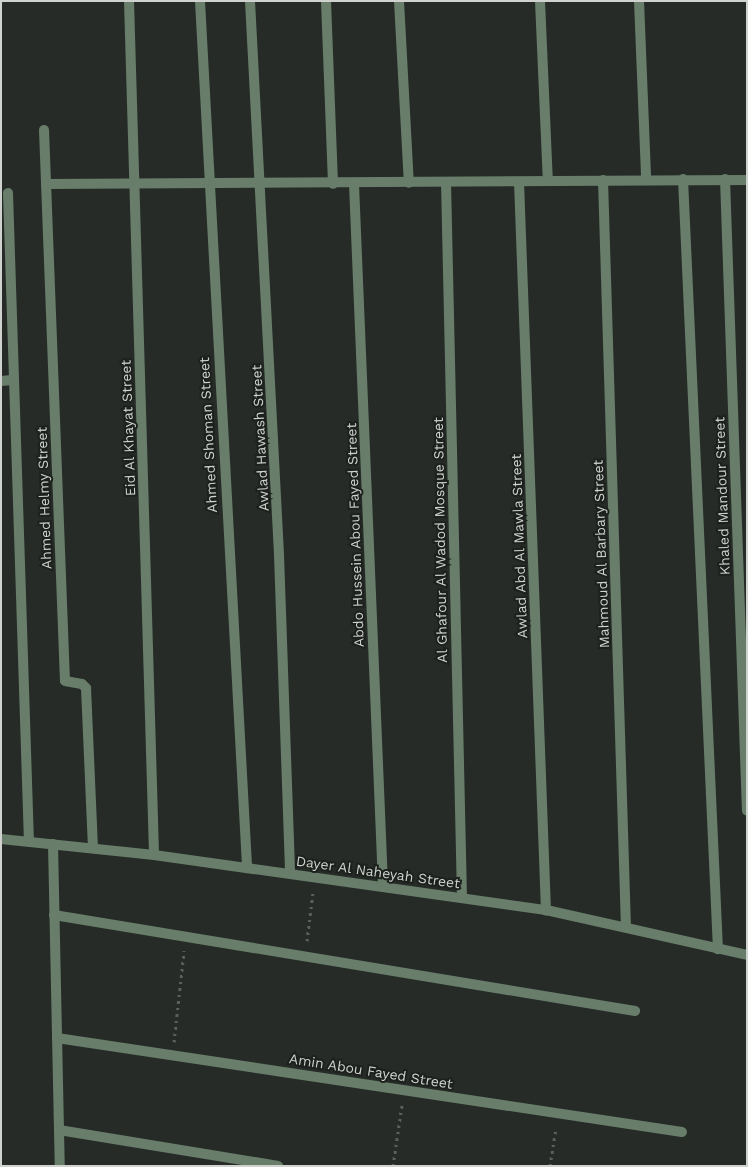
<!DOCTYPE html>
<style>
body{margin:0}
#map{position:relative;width:748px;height:1167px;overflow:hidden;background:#262b27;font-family:"Work Sans",sans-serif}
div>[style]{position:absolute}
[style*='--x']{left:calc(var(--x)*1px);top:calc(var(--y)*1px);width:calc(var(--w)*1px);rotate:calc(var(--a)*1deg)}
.path>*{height:3px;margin-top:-1.5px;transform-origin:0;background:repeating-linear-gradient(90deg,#5c605d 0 2.5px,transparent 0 6.5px)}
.minor>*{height:10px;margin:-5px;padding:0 5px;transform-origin:5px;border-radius:5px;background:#687e6a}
span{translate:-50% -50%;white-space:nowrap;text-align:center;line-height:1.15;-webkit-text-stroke:4px #1d211d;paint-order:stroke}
.street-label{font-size:14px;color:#cfd2cf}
.frame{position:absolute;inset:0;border:2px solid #cfd2cf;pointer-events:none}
</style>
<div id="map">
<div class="path">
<div style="--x:307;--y:941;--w:49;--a:-83"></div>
<div style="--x:174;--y:1042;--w:92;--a:-83.7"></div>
<div style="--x:393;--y:1166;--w:62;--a:-81.6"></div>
<div style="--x:550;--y:1166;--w:39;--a:-81"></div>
</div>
<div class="minor">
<div style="--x:129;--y:1;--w:854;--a:88.32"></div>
<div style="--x:200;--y:1;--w:867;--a:86.89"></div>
<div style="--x:250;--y:1;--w:555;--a:87"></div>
<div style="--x:279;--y:555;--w:319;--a:88"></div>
<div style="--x:326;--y:1;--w:183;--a:87.8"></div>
<div style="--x:399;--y:1;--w:182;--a:86.9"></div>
<div style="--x:540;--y:1;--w:180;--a:87.5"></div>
<div style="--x:639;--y:1;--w:178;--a:87.7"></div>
<div style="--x:44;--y:130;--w:551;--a:87.82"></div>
<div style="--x:65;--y:681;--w:17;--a:10"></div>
<div style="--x:82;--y:684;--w:6;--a:45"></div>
<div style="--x:86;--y:688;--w:160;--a:87.5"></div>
<div style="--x:683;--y:179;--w:771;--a:87.4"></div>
<div style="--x:725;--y:179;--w:632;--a:88.01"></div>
<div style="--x:603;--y:180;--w:747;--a:88.24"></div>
<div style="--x:446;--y:182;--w:715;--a:88.72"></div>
<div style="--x:519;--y:182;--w:729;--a:87.88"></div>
<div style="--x:46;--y:184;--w:701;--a:-0.33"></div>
<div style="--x:354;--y:184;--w:702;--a:87.63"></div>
<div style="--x:8;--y:193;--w:649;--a:88.15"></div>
<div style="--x:1;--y:381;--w:11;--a:-5"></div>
<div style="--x:1;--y:839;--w:154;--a:6"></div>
<div style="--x:154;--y:855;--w:396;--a:8"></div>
<div style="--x:546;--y:910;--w:206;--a:12.6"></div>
<div style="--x:53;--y:844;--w:322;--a:88.8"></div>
<div style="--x:54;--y:915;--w:589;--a:9.38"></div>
<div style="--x:57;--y:1038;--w:632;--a:8.55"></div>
<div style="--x:59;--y:1130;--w:222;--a:9.3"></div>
</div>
<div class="street-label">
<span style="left:128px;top:428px;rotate:-92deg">Eid Al Khayat Street</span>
<span style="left:208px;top:435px;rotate:-93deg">Ahmed Shoman Street</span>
<span style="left:260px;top:438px;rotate:-93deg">Awlad Hawash Street</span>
<span style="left:722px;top:496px;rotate:-92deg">Khaled Mandour Street</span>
<span style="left:44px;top:498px;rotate:-92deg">Ahmed Helmy Street</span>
<span style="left:355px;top:535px;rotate:-92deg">Abdo Hussein Abou Fayed Street</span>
<span style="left:440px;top:540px;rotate:-91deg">Al Ghafour Al Wadod Mosque Street</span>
<span style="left:519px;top:546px;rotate:-92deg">Awlad Abd Al Mawla Street</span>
<span style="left:601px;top:554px;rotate:-92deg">Mahmoud Al Barbary Street</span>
<span style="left:378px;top:872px;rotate:8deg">Dayer Al Naheyah Street</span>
<span style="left:371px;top:1071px;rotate:9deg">Amin Abou Fayed Street</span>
</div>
<div class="frame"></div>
</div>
